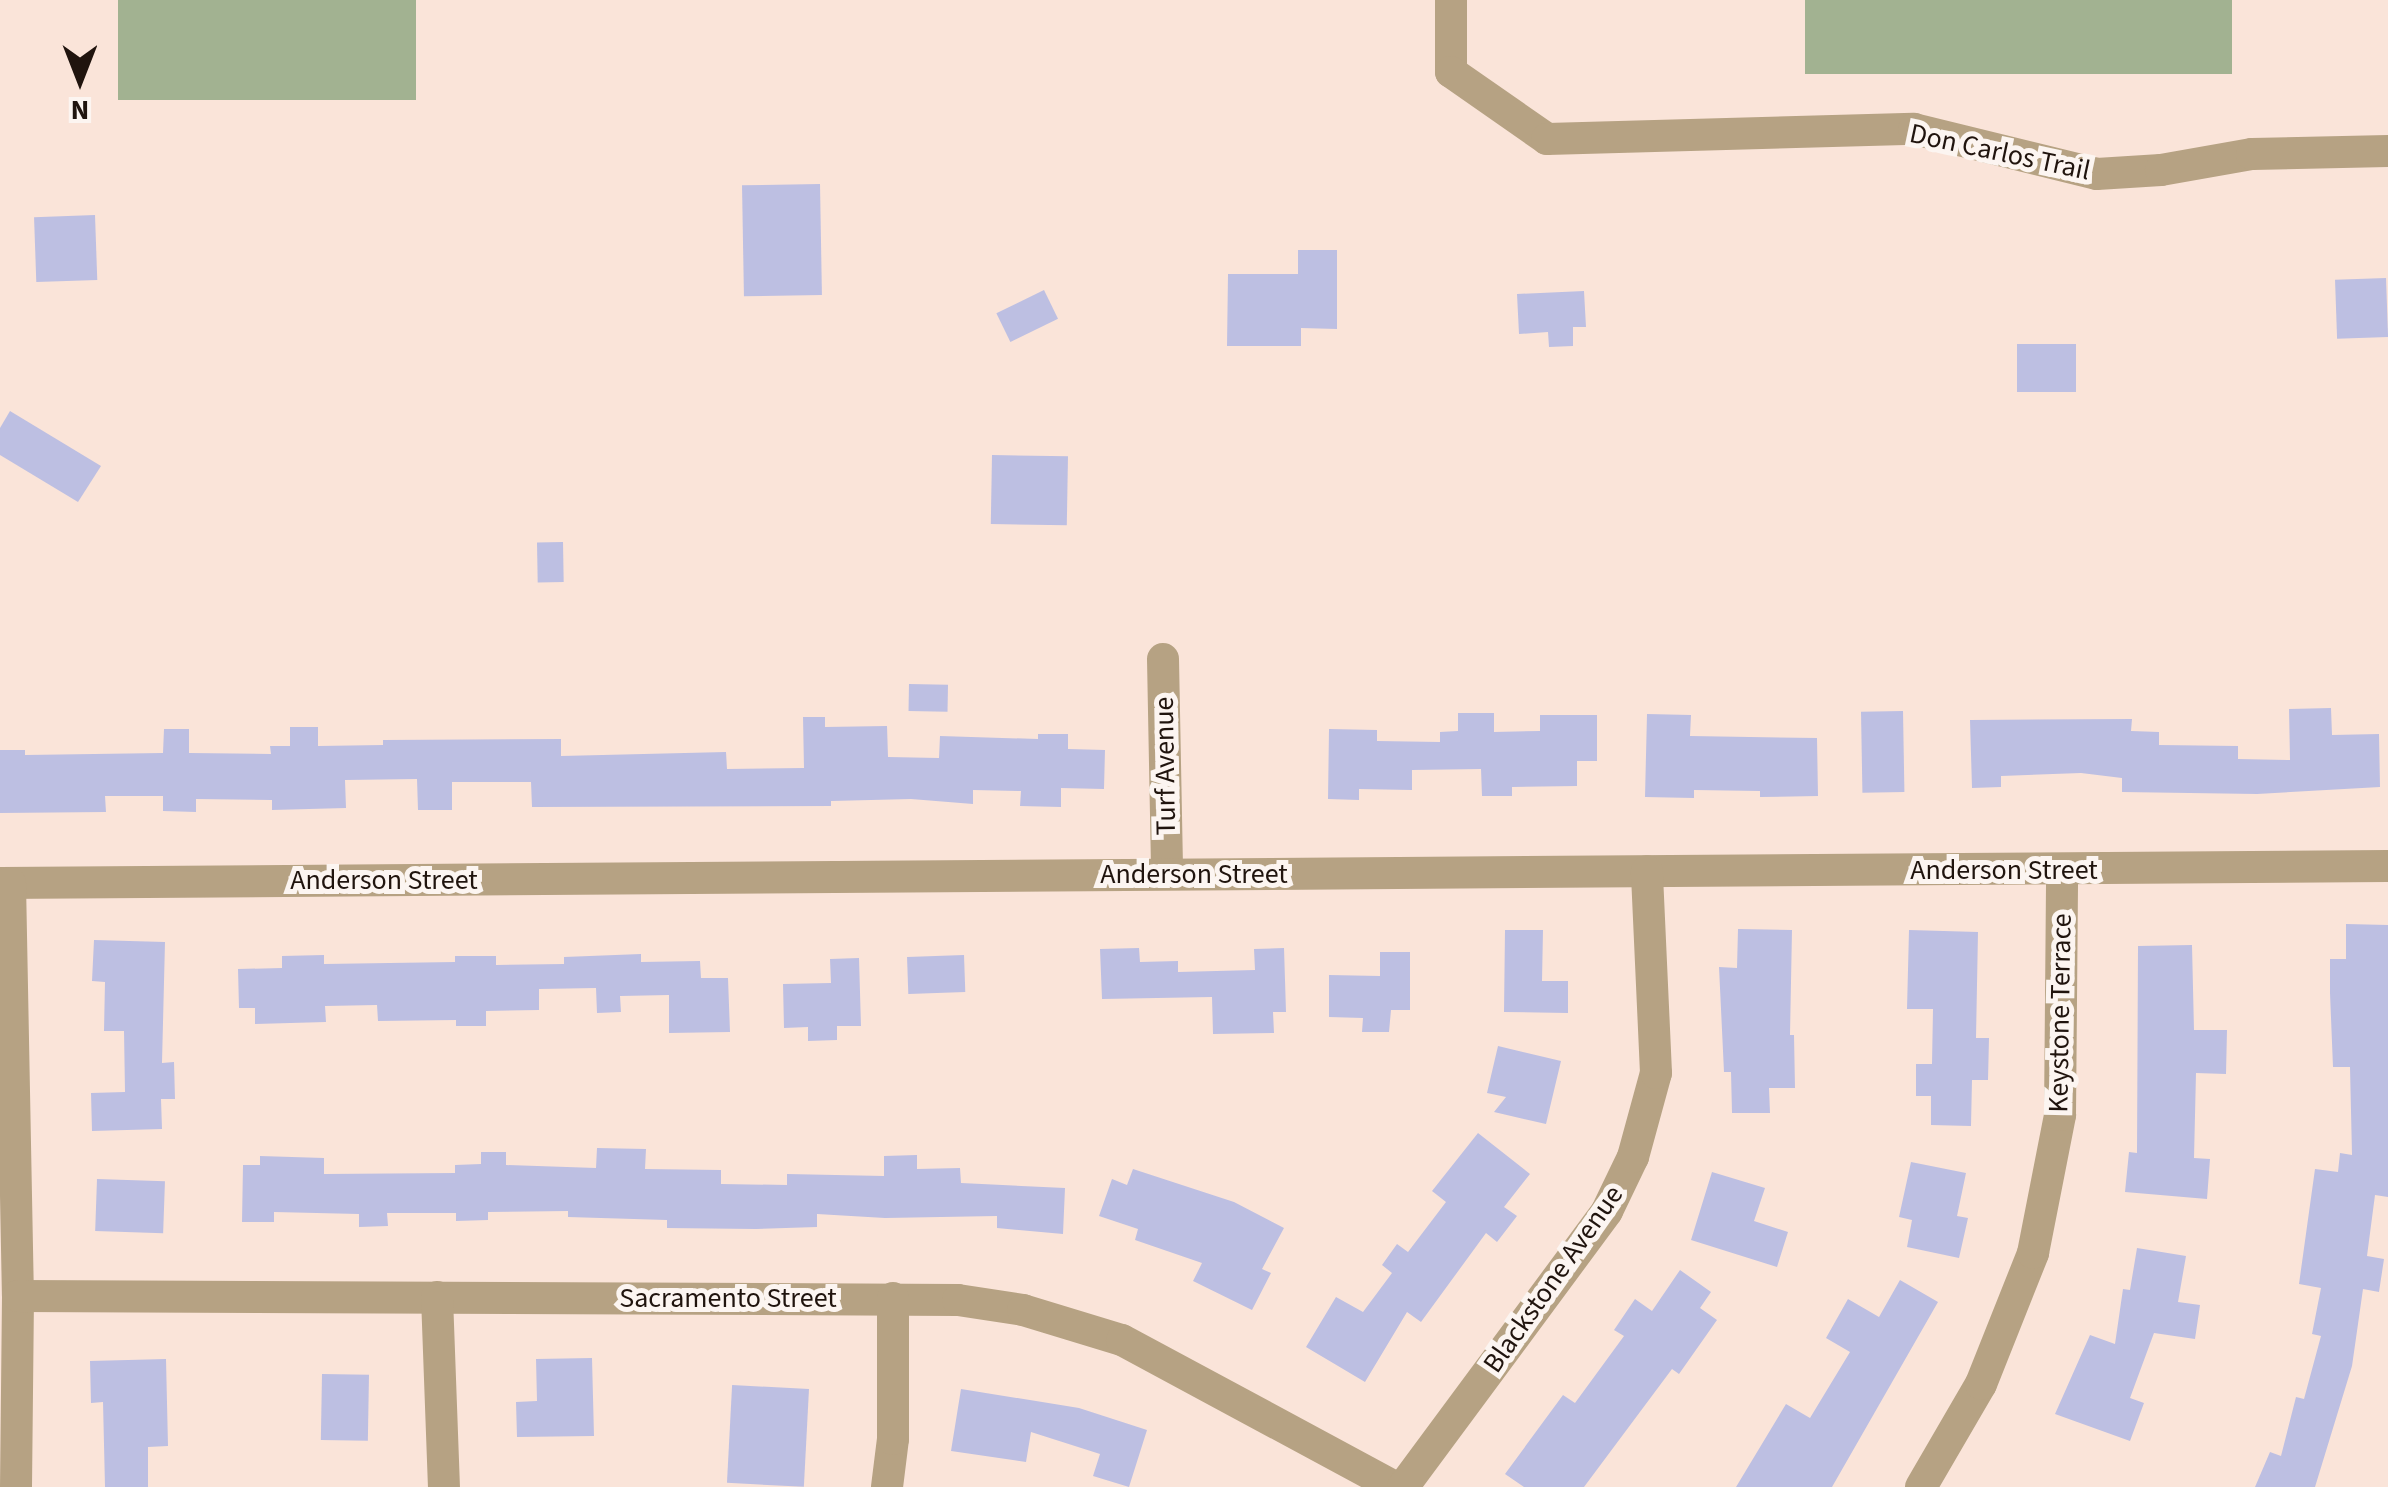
<!DOCTYPE html>
<style>
body{margin:0}
#map{position:relative;width:2388px;height:1487px;overflow:hidden;background:#fae4d9;font-family:"Source Sans 3",sans-serif}
div>[style]{position:absolute}
[style*='--x']{left:calc(var(--x)*1px);top:calc(var(--y)*1px);width:calc(var(--w)*1px);rotate:calc(var(--a)*1deg)}
.forest>*{inset:0;background:#a2b291;transform-origin:0 0}
.building>*{inset:0;background:#bdbfe2;transform-origin:0 0}
.street>*{height:32px;margin:-16px;padding:0 16px;transform-origin:16px;border-radius:16px;background:#b6a283}
span{translate:-50% -50%;white-space:nowrap;text-align:center;line-height:1.15;-webkit-text-stroke:10px #fcf5f1;paint-order:stroke}
.street-label{font-size:28px;color:#20140e}
.north{position:absolute;left:30px;top:30px;width:100px;height:100px;-webkit-text-stroke:8px #fcf5f1;paint-order:stroke;rotate:180deg;font-size:28px;font-weight:700;line-height:40px;text-align:center;color:#20140e}
.north::after{content:'';display:block;margin:auto;width:35px;height:45px;background:#20140e;clip-path:polygon(50% 0,100% 100%,50% 72%,0 100%)}
</style>
<div id="map">
<div class="forest">
<div style="left:118px;top:0;width:298px;height:100px"></div>
<div style="left:1805px;top:0;width:427px;height:74px"></div>
</div>
<div class="building">
<div style="left:820px;top:184px;width:111px;height:78px;rotate:89deg"></div>
<div style="left:95px;top:215px;width:65px;height:61px;rotate:88deg"></div>
<div style="clip-path:polygon(1298px 250px,1337px 250px,1337px 329px,1301px 328px,1301px 346px,1227px 346px,1228px 274px,1298px 274px)"></div>
<div style="left:2386px;top:278px;width:59px;height:51px;rotate:88deg"></div>
<div style="left:1044px;top:290px;width:32px;height:53px;rotate:64deg"></div>
<div style="clip-path:polygon(1584px 291px,1586px 327px,1573px 327px,1573px 346px,1549px 347px,1548px 332px,1519px 334px,1517px 294px)"></div>
<div style="left:2017px;top:344px;width:59px;height:48px"></div>
<div style="clip-path:polygon(10px 411px,101px 466px,78px 502px,0 455px,0 428px)"></div>
<div style="left:992px;top:455px;width:76px;height:69px;rotate:1deg"></div>
<div style="left:563px;top:542px;width:40px;height:26px;rotate:89deg"></div>
<div style="left:909px;top:684px;width:39px;height:27px;rotate:1deg"></div>
<div style="clip-path:polygon(2331px 708px,2332px 735px,2379px 734px,2380px 787px,2257px 794px,2122px 792px,2122px 778px,2081px 773px,2001px 776px,2001px 787px,1972px 788px,1970px 720px,2132px 719px,2131px 731px,2159px 732px,2159px 745px,2238px 746px,2238px 759px,2290px 760px,2289px 709px)"></div>
<div style="left:1903px;top:711px;width:81px;height:42px;rotate:89deg"></div>
<div style="clip-path:polygon(1458px 713px,1494px 713px,1494px 732px,1540px 731px,1540px 715px,1597px 715px,1597px 761px,1577px 761px,1577px 786px,1512px 787px,1512px 796px,1482px 796px,1481px 769px,1412px 770px,1412px 790px,1359px 789px,1359px 800px,1328px 799px,1329px 729px,1377px 730px,1377px 741px,1440px 742px,1440px 732px,1458px 731px)"></div>
<div style="clip-path:polygon(1647px 714px,1691px 715px,1690px 736px,1817px 738px,1818px 796px,1760px 797px,1760px 791px,1694px 790px,1694px 798px,1645px 797px)"></div>
<div style="clip-path:polygon(803px 717px,825px 717px,825px 727px,887px 726px,888px 757px,939px 758px,940px 736px,1038px 739px,1038px 734px,1068px 734px,1068px 749px,1105px 750px,1104px 789px,1061px 788px,1061px 807px,1020px 806px,1021px 791px,973px 790px,973px 804px,911px 799px,831px 801px,831px 806px,532px 807px,531px 782px,452px 782px,452px 810px,418px 810px,417px 779px,345px 780px,346px 808px,272px 810px,272px 800px,196px 799px,196px 812px,163px 811px,163px 796px,105px 796px,106px 812px,0 813px,0 750px,25px 750px,25px 755px,163px 753px,164px 729px,189px 729px,189px 753px,271px 754px,270px 746px,290px 746px,290px 727px,318px 727px,318px 746px,383px 745px,383px 740px,561px 739px,561px 756px,726px 752px,727px 769px,804px 768px)"></div>
<div style="clip-path:polygon(2346px 924px,2388px 925px,2388px 1197px,2375px 1195px,2367px 1256px,2384px 1259px,2379px 1292px,2363px 1289px,2352px 1366px,2315px 1487px,2255px 1487px,2270px 1452px,2281px 1456px,2296px 1397px,2304px 1399px,2321px 1336px,2312px 1334px,2321px 1288px,2299px 1284px,2315px 1169px,2338px 1172px,2340px 1153px,2352px 1155px,2350px 1067px,2333px 1067px,2330px 993px,2330px 959px,2346px 959px)"></div>
<div style="clip-path:polygon(1738px 929px,1792px 930px,1790px 1035px,1794px 1035px,1795px 1088px,1769px 1088px,1770px 1113px,1732px 1113px,1731px 1072px,1724px 1072px,1719px 967px,1737px 968px)"></div>
<div style="clip-path:polygon(1505px 930px,1543px 930px,1542px 981px,1568px 981px,1568px 1013px,1504px 1012px)"></div>
<div style="clip-path:polygon(1909px 930px,1978px 932px,1976px 1038px,1989px 1038px,1988px 1080px,1972px 1080px,1971px 1126px,1931px 1125px,1931px 1096px,1916px 1096px,1916px 1064px,1932px 1064px,1933px 1009px,1907px 1009px)"></div>
<div style="clip-path:polygon(94px 940px,165px 942px,162px 1063px,174px 1062px,175px 1099px,161px 1099px,162px 1129px,92px 1131px,91px 1093px,125px 1092px,124px 1031px,104px 1031px,105px 982px,92px 981px)"></div>
<div style="clip-path:polygon(2192px 945px,2194px 1030px,2227px 1030px,2226px 1074px,2196px 1073px,2194px 1158px,2210px 1159px,2207px 1199px,2125px 1192px,2129px 1152px,2137px 1153px,2138px 946px)"></div>
<div style="clip-path:polygon(1139px 948px,1140px 962px,1178px 961px,1178px 972px,1255px 970px,1254px 949px,1284px 948px,1286px 1012px,1273px 1012px,1274px 1033px,1213px 1034px,1212px 997px,1102px 999px,1100px 949px)"></div>
<div style="clip-path:polygon(1380px 952px,1410px 952px,1410px 1010px,1391px 1010px,1389px 1032px,1362px 1032px,1363px 1018px,1329px 1017px,1329px 975px,1380px 976px)"></div>
<div style="clip-path:polygon(641px 954px,641px 962px,700px 961px,701px 978px,728px 978px,730px 1032px,669px 1033px,669px 995px,620px 996px,621px 1012px,597px 1013px,596px 988px,539px 989px,539px 1010px,486px 1011px,486px 1026px,456px 1026px,456px 1020px,378px 1021px,377px 1005px,325px 1006px,326px 1022px,255px 1024px,255px 1008px,239px 1008px,238px 969px,282px 968px,282px 956px,324px 955px,324px 964px,455px 962px,455px 956px,496px 956px,496px 965px,564px 964px,564px 957px)"></div>
<div style="left:964px;top:955px;width:37px;height:57px;rotate:88deg"></div>
<div style="clip-path:polygon(859px 958px,861px 1026px,837px 1026px,837px 1040px,808px 1041px,808px 1027px,784px 1028px,783px 984px,831px 983px,830px 959px)"></div>
<div style="clip-path:polygon(1498px 1046px,1561px 1061px,1546px 1124px,1494px 1112px,1506px 1097px,1487px 1093px)"></div>
<div style="clip-path:polygon(1478px 1133px,1530px 1174px,1504px 1207px,1517px 1216px,1497px 1242px,1486px 1233px,1421px 1322px,1407px 1312px,1365px 1382px,1306px 1347px,1336px 1297px,1363px 1312px,1392px 1273px,1382px 1265px,1397px 1244px,1408px 1252px,1446px 1202px,1432px 1191px)"></div>
<div style="clip-path:polygon(597px 1148px,646px 1149px,645px 1169px,721px 1170px,721px 1184px,787px 1185px,787px 1174px,884px 1176px,884px 1156px,917px 1155px,917px 1169px,960px 1168px,961px 1183px,1065px 1188px,1063px 1234px,997px 1228px,997px 1216px,885px 1218px,817px 1214px,817px 1227px,756px 1229px,667px 1228px,667px 1220px,568px 1217px,568px 1211px,488px 1212px,488px 1220px,456px 1221px,456px 1213px,387px 1213px,388px 1226px,359px 1227px,359px 1214px,274px 1212px,274px 1222px,242px 1222px,243px 1165px,260px 1165px,260px 1156px,324px 1158px,324px 1174px,455px 1173px,455px 1165px,481px 1164px,481px 1152px,506px 1152px,506px 1165px,596px 1168px)"></div>
<div style="clip-path:polygon(1911px 1162px,1966px 1173px,1957px 1216px,1968px 1218px,1959px 1258px,1907px 1247px,1912px 1220px,1899px 1217px)"></div>
<div style="clip-path:polygon(1133px 1169px,1234px 1202px,1284px 1228px,1262px 1269px,1271px 1273px,1252px 1310px,1193px 1281px,1202px 1263px,1135px 1240px,1138px 1229px,1099px 1216px,1112px 1179px,1127px 1185px)"></div>
<div style="clip-path:polygon(1712px 1172px,1765px 1188px,1754px 1221px,1788px 1232px,1777px 1267px,1691px 1240px)"></div>
<div style="left:97px;top:1179px;width:68px;height:52px;rotate:2deg"></div>
<div style="clip-path:polygon(2137px 1248px,2186px 1256px,2178px 1302px,2200px 1305px,2195px 1339px,2154px 1333px,2130px 1398px,2144px 1403px,2130px 1441px,2055px 1414px,2090px 1335px,2115px 1344px,2123px 1289px,2130px 1290px)"></div>
<div style="clip-path:polygon(1680px 1270px,1711px 1292px,1700px 1308px,1717px 1320px,1679px 1374px,1672px 1369px,1584px 1487px,1524px 1487px,1505px 1474px,1563px 1395px,1575px 1403px,1624px 1336px,1614px 1330px,1635px 1299px,1652px 1311px)"></div>
<div style="clip-path:polygon(1900px 1280px,1938px 1302px,1832px 1487px,1736px 1487px,1786px 1404px,1810px 1418px,1850px 1352px,1826px 1338px,1848px 1299px,1879px 1317px)"></div>
<div style="clip-path:polygon(592px 1358px,594px 1436px,517px 1437px,516px 1402px,537px 1401px,536px 1359px)"></div>
<div style="clip-path:polygon(166px 1359px,168px 1446px,148px 1447px,148px 1487px,105px 1487px,103px 1402px,91px 1403px,90px 1361px)"></div>
<div style="left:322px;top:1374px;width:47px;height:66px;rotate:1deg"></div>
<div style="left:809px;top:1389px;width:98px;height:77px;rotate:93deg"></div>
<div style="clip-path:polygon(961px 1389px,1079px 1408px,1147px 1430px,1129px 1487px,1093px 1476px,1100px 1454px,1031px 1432px,1026px 1462px,951px 1451px)"></div>
</div>
<div class="street">
<div style="--x:1451;--y:0;--w:72;--a:90"></div>
<div style="--x:1451;--y:72;--w:117;--a:34.9"></div>
<div style="--x:1547;--y:139;--w:367;--a:-1.6"></div>
<div style="--x:1914;--y:129;--w:188;--a:13.8"></div>
<div style="--x:2097;--y:174;--w:64;--a:-3.6"></div>
<div style="--x:2161;--y:170;--w:92;--a:-10"></div>
<div style="--x:2252;--y:154;--w:136;--a:-1.3"></div>
<div style="--x:1163;--y:659;--w:215;--a:88.9"></div>
<div style="--x:0;--y:883;--w:2388;--a:-0.41"></div>
<div style="--x:10;--y:883;--w:413;--a:88.9"></div>
<div style="--x:18;--y:1296;--w:191;--a:90.6"></div>
<div style="--x:18;--y:1296;--w:940;--a:0.24"></div>
<div style="--x:958;--y:1300;--w:66;--a:8.7"></div>
<div style="--x:1023;--y:1310;--w:103;--a:16.9"></div>
<div style="--x:1122;--y:1340;--w:310;--a:28.3"></div>
<div style="--x:437;--y:1297;--w:190;--a:87.9"></div>
<div style="--x:887;--y:1487;--w:48;--a:-82.9"></div>
<div style="--x:893;--y:1439;--w:141;--a:-90"></div>
<div style="--x:1403;--y:1487;--w:343;--a:-53.5"></div>
<div style="--x:1607;--y:1211;--w:60;--a:-64.3"></div>
<div style="--x:1633;--y:1157;--w:87;--a:-74.7"></div>
<div style="--x:1656;--y:1073;--w:202;--a:-92.6"></div>
<div style="--x:1921;--y:1487;--w:119;--a:-59.8"></div>
<div style="--x:1981;--y:1384;--w:141;--a:-68.3"></div>
<div style="--x:2033;--y:1253;--w:141;--a:-78.9"></div>
<div style="--x:2060;--y:1115;--w:245;--a:-89.5"></div>
</div>
<div class="street-label">
<span style="left:2000px;top:152px;rotate:12deg">Don Carlos Trail</span>
<span style="left:1165px;top:766px;rotate:-91deg">Turf Avenue</span>
<span style="left:2004px;top:870px">Anderson Street</span>
<span style="left:1194px;top:874px">Anderson Street</span>
<span style="left:384px;top:880px">Anderson Street</span>
<span style="left:2060px;top:1013px;rotate:-89deg">Keystone Terrace</span>
<span style="left:1553px;top:1279px;rotate:-55deg">Blackstone Avenue</span>
<span style="left:728px;top:1298px">Sacramento Street</span>
</div>
<div class="north">N</div>
</div>
